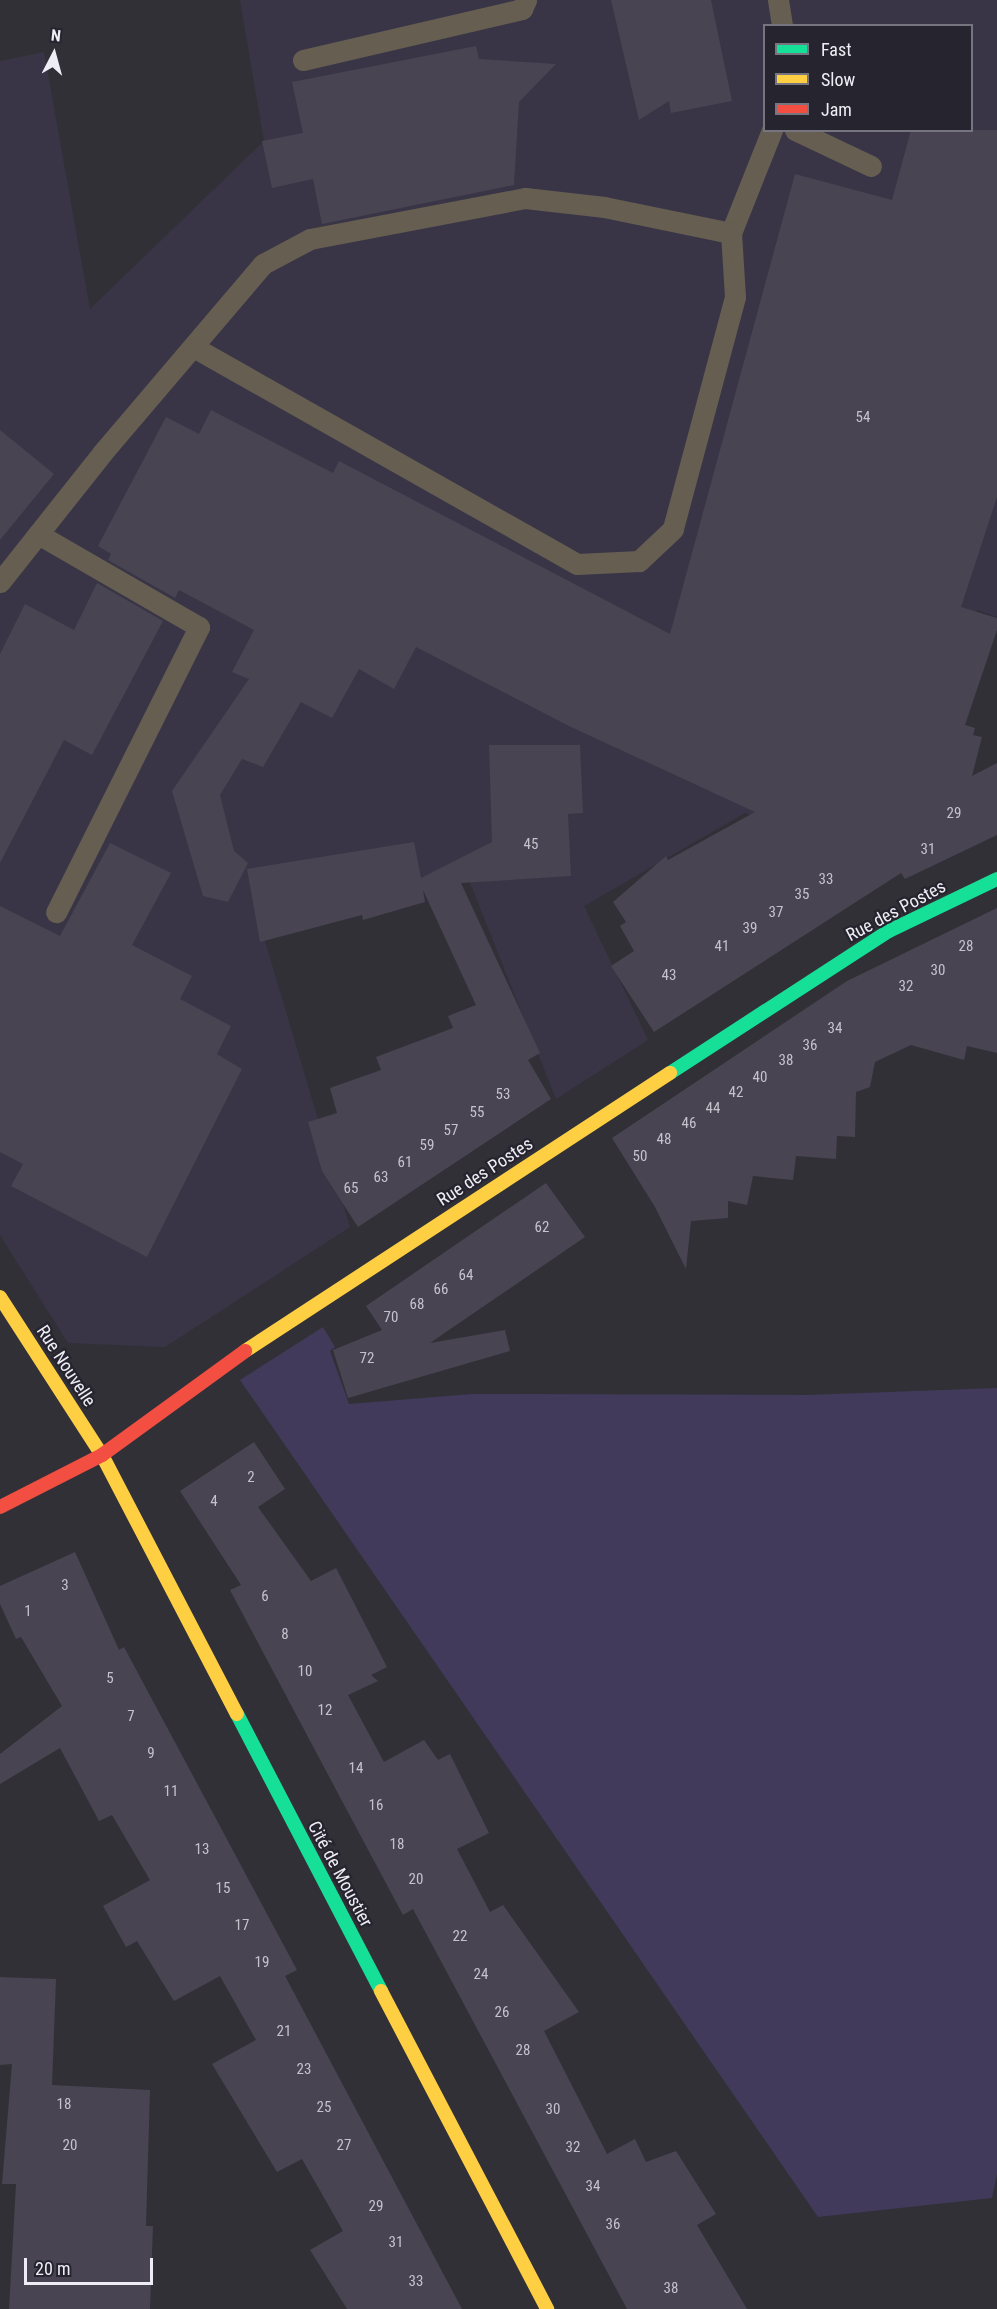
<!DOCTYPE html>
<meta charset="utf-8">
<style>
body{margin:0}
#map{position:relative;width:997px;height:2309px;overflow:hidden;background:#313037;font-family:"Roboto Condensed",sans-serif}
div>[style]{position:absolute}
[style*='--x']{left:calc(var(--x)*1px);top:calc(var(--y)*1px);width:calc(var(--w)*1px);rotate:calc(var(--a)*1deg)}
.built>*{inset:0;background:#393547}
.green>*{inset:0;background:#413a5a}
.building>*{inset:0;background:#484452}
.lane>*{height:21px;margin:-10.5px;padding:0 10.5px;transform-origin:10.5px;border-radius:10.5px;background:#655e51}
.fast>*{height:14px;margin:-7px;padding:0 7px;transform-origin:7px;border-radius:7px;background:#16e098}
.slow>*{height:14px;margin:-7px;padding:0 7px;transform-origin:7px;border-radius:7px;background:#ffcf43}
.jam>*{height:14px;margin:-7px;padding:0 7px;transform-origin:7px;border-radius:7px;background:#f24e42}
span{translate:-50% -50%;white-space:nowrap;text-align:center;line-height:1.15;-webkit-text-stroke:4.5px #26242f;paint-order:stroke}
.number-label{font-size:15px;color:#c4c3cc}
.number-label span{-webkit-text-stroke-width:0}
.street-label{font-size:18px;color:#eeedf5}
.legend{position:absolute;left:763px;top:24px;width:210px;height:108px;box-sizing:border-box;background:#26242f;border:2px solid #76747e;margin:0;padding:8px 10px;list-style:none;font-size:18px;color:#eeedf5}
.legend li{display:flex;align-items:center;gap:12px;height:30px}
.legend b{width:30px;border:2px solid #76747e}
.north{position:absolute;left:24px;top:24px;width:60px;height:60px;-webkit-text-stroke:4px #26242f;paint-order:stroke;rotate:6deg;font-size:16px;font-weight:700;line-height:24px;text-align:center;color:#eeedf5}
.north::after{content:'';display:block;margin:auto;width:21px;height:27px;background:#eeedf5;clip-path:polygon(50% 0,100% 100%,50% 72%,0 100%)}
.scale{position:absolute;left:24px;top:2258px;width:129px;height:27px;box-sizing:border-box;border:3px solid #eeedf5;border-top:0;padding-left:8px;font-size:18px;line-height:21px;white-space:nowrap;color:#eeedf5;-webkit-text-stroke:4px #26242f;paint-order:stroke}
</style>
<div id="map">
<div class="built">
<div style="clip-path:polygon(evenodd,240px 0,997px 0,997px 617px,977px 610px,881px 862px,745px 813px,584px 906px,648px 1040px,556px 1099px,467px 875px,259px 921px,350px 1227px,165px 1347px,68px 1343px,0 1235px,0 61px,44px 52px,90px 309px,264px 141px,240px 0,764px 26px,972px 26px,972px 130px,764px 130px,764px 26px)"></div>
</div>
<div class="green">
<div style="clip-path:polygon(323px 1327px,335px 1347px,330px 1351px,349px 1404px,472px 1394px,807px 1395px,997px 1388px,997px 2174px,992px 2198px,818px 2217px,240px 1380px)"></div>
</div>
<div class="building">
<div style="clip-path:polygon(611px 0,711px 0,732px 101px,671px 113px,669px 101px,639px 120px)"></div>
<div style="clip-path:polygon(476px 46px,479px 59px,556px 64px,519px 102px,514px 185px,322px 224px,313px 179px,272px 188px,262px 141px,303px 133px,292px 82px)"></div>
<div style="clip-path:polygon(911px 130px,997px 130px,997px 497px,961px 607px,997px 618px,997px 630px,965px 725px,975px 728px,973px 735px,982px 737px,972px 776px,997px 763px,997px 835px,905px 879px,901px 873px,654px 1032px,611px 966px,634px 951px,620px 926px,626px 922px,613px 902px,666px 856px,668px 860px,755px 812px,571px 727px,416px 647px,394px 689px,359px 669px,332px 718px,301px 702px,263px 767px,242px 759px,220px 795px,234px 851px,248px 863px,228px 902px,203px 896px,172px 791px,249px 679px,232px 672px,254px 630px,179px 590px,175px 598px,108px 560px,111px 554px,98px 546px,166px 417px,199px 434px,211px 410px,333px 473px,339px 461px,670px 634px,795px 174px,892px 200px)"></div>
<div style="clip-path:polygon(0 430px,54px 474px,0 540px)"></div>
<div style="clip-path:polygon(97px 583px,163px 621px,92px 755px,64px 740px,0 863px,0 654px,25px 604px,74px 630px)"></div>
<div style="clip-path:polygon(489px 745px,580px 745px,583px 813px,568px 814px,571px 876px,461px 883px,540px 1053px,528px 1060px,551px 1099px,358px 1227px,322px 1171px,308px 1122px,337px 1113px,330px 1088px,381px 1070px,376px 1057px,453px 1028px,448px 1016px,476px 1005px,423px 890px,425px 902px,363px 920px,362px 915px,260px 942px,247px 869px,414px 842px,421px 878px,492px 842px)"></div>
<div style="clip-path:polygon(110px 843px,171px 873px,132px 945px,192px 976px,180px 999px,231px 1026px,217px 1054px,242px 1069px,147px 1257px,11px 1186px,23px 1164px,0 1152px,0 906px,60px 936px)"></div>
<div style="clip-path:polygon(997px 908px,997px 1053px,967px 1046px,964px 1060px,911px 1045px,875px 1062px,870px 1087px,856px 1092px,855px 1137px,837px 1136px,836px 1159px,796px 1156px,793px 1180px,753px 1176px,747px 1205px,728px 1201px,728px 1218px,691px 1221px,686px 1269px,655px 1207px,612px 1138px,847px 981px)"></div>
<div style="clip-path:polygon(546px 1183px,585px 1237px,430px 1343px,505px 1330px,510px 1351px,348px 1398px,333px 1350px,382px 1330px,366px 1306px)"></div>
<div style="clip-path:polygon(254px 1442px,285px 1489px,258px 1507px,311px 1581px,336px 1568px,387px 1667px,371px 1675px,378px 1681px,348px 1695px,384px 1762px,424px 1740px,438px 1760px,450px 1754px,489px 1833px,457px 1849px,490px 1912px,503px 1905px,579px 2012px,544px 2031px,607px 2154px,635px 2139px,646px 2162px,676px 2151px,716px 2214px,697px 2225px,747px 2309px,627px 2309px,413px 1909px,403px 1915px,342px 1801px,230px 1590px,241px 1585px,180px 1491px)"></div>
<div style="clip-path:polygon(75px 1552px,119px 1650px,124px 1647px,297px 1970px,285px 1976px,462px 2309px,347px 2309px,310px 2250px,343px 2231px,302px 2159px,277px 2172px,212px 2064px,256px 2040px,220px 1976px,174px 2001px,137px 1941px,126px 1947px,103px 1906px,150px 1880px,112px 1815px,99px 1821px,60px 1748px,0 1784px,0 1754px,62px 1706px,21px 1637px,16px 1639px,0 1604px,0 1586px)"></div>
<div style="clip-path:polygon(0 1977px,56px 1979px,52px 2085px,150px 2090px,146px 2226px,153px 2226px,150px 2309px,9px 2309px,16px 2184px,2px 2184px,12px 2064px,0 2065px)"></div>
</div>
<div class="lane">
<div style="--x:778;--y:0;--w:26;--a:81"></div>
<div style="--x:303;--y:60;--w:225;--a:-13.1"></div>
<div style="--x:522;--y:9;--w:10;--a:-66"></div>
<div style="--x:795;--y:130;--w:84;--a:25.3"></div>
<div style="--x:731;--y:233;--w:111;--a:-68.3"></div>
<div style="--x:38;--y:534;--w:186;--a:30"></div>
<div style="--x:199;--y:627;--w:319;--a:116.6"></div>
<div style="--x:0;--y:582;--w:166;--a:-51.6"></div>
<div style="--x:103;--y:452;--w:247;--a:-49.6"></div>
<div style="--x:263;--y:264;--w:53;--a:-28"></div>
<div style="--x:310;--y:239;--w:219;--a:-10.8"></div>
<div style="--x:525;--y:198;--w:80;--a:6.5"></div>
<div style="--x:604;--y:207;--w:130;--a:11.6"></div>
<div style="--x:731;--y:233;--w:64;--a:86.4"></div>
<div style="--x:735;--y:297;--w:240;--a:105"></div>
<div style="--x:673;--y:529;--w:47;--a:136.7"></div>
<div style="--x:639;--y:561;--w:62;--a:177.2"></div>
<div style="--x:577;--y:564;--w:441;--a:-150.5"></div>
</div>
<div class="fast">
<div style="--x:670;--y:1073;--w:261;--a:-33"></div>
<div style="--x:889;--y:931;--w:120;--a:-25.7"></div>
<div style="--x:237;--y:1714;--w:312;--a:62.5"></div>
</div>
<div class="slow">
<div style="--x:0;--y:1297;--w:188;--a:57.2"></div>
<div style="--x:102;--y:1455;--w:292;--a:62.5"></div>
<div style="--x:245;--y:1351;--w:508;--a:-33.19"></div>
<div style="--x:381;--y:1991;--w:359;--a:62.4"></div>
</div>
<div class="jam">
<div style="--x:0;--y:1507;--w:114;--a:-27"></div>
<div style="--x:102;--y:1455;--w:177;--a:-36"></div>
</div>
<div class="number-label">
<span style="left:863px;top:418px">54</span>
<span style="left:954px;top:814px">29</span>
<span style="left:531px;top:845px">45</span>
<span style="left:928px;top:850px">31</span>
<span style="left:826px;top:880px">33</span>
<span style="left:802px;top:895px">35</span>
<span style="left:776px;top:913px">37</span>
<span style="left:750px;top:929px">39</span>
<span style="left:722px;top:947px">41</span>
<span style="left:966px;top:947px">28</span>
<span style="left:938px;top:971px">30</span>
<span style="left:669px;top:976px">43</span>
<span style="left:906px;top:987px">32</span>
<span style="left:835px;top:1029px">34</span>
<span style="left:810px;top:1046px">36</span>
<span style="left:786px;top:1061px">38</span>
<span style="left:760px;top:1078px">40</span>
<span style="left:736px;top:1093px">42</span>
<span style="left:503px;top:1095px">53</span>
<span style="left:713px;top:1109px">44</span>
<span style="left:477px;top:1113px">55</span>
<span style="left:689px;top:1124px">46</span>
<span style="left:451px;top:1131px">57</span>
<span style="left:664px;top:1140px">48</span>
<span style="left:427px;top:1146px">59</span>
<span style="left:640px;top:1157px">50</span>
<span style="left:405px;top:1163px">61</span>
<span style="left:381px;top:1178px">63</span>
<span style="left:351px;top:1189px">65</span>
<span style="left:542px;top:1228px">62</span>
<span style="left:466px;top:1276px">64</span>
<span style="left:441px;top:1290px">66</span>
<span style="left:417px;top:1305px">68</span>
<span style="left:391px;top:1318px">70</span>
<span style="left:367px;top:1359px">72</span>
<span style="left:251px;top:1478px">2</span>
<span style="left:214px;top:1502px">4</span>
<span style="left:65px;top:1586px">3</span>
<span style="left:265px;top:1597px">6</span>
<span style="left:28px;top:1612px">1</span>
<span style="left:285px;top:1635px">8</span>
<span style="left:305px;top:1672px">10</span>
<span style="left:110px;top:1679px">5</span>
<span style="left:325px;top:1711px">12</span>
<span style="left:131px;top:1717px">7</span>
<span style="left:151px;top:1754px">9</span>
<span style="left:356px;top:1769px">14</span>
<span style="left:171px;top:1792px">11</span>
<span style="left:376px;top:1806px">16</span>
<span style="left:397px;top:1845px">18</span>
<span style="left:202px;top:1850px">13</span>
<span style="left:416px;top:1880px">20</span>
<span style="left:223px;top:1889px">15</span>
<span style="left:242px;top:1926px">17</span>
<span style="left:460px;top:1937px">22</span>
<span style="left:262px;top:1963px">19</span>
<span style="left:481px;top:1975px">24</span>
<span style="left:502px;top:2013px">26</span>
<span style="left:284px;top:2032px">21</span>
<span style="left:523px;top:2051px">28</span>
<span style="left:304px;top:2070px">23</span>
<span style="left:64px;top:2105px">18</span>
<span style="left:324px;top:2108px">25</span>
<span style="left:553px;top:2110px">30</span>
<span style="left:70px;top:2146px">20</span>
<span style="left:344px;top:2146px">27</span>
<span style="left:573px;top:2148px">32</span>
<span style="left:593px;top:2187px">34</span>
<span style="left:376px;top:2207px">29</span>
<span style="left:613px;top:2225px">36</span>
<span style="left:396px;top:2243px">31</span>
<span style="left:416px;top:2282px">33</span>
<span style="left:671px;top:2289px">38</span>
</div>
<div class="street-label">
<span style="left:896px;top:911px;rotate:-28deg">Rue des Postes</span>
<span style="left:485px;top:1172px;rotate:-33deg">Rue des Postes</span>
<span style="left:66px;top:1366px;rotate:57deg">Rue Nouvelle</span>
<span style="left:340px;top:1874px;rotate:62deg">Cité de Moustier</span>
</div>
<ul class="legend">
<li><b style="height:8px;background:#16e098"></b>Fast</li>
<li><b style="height:8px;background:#ffcf43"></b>Slow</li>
<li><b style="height:8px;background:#f24e42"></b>Jam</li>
</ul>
<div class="north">N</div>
<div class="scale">20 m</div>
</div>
